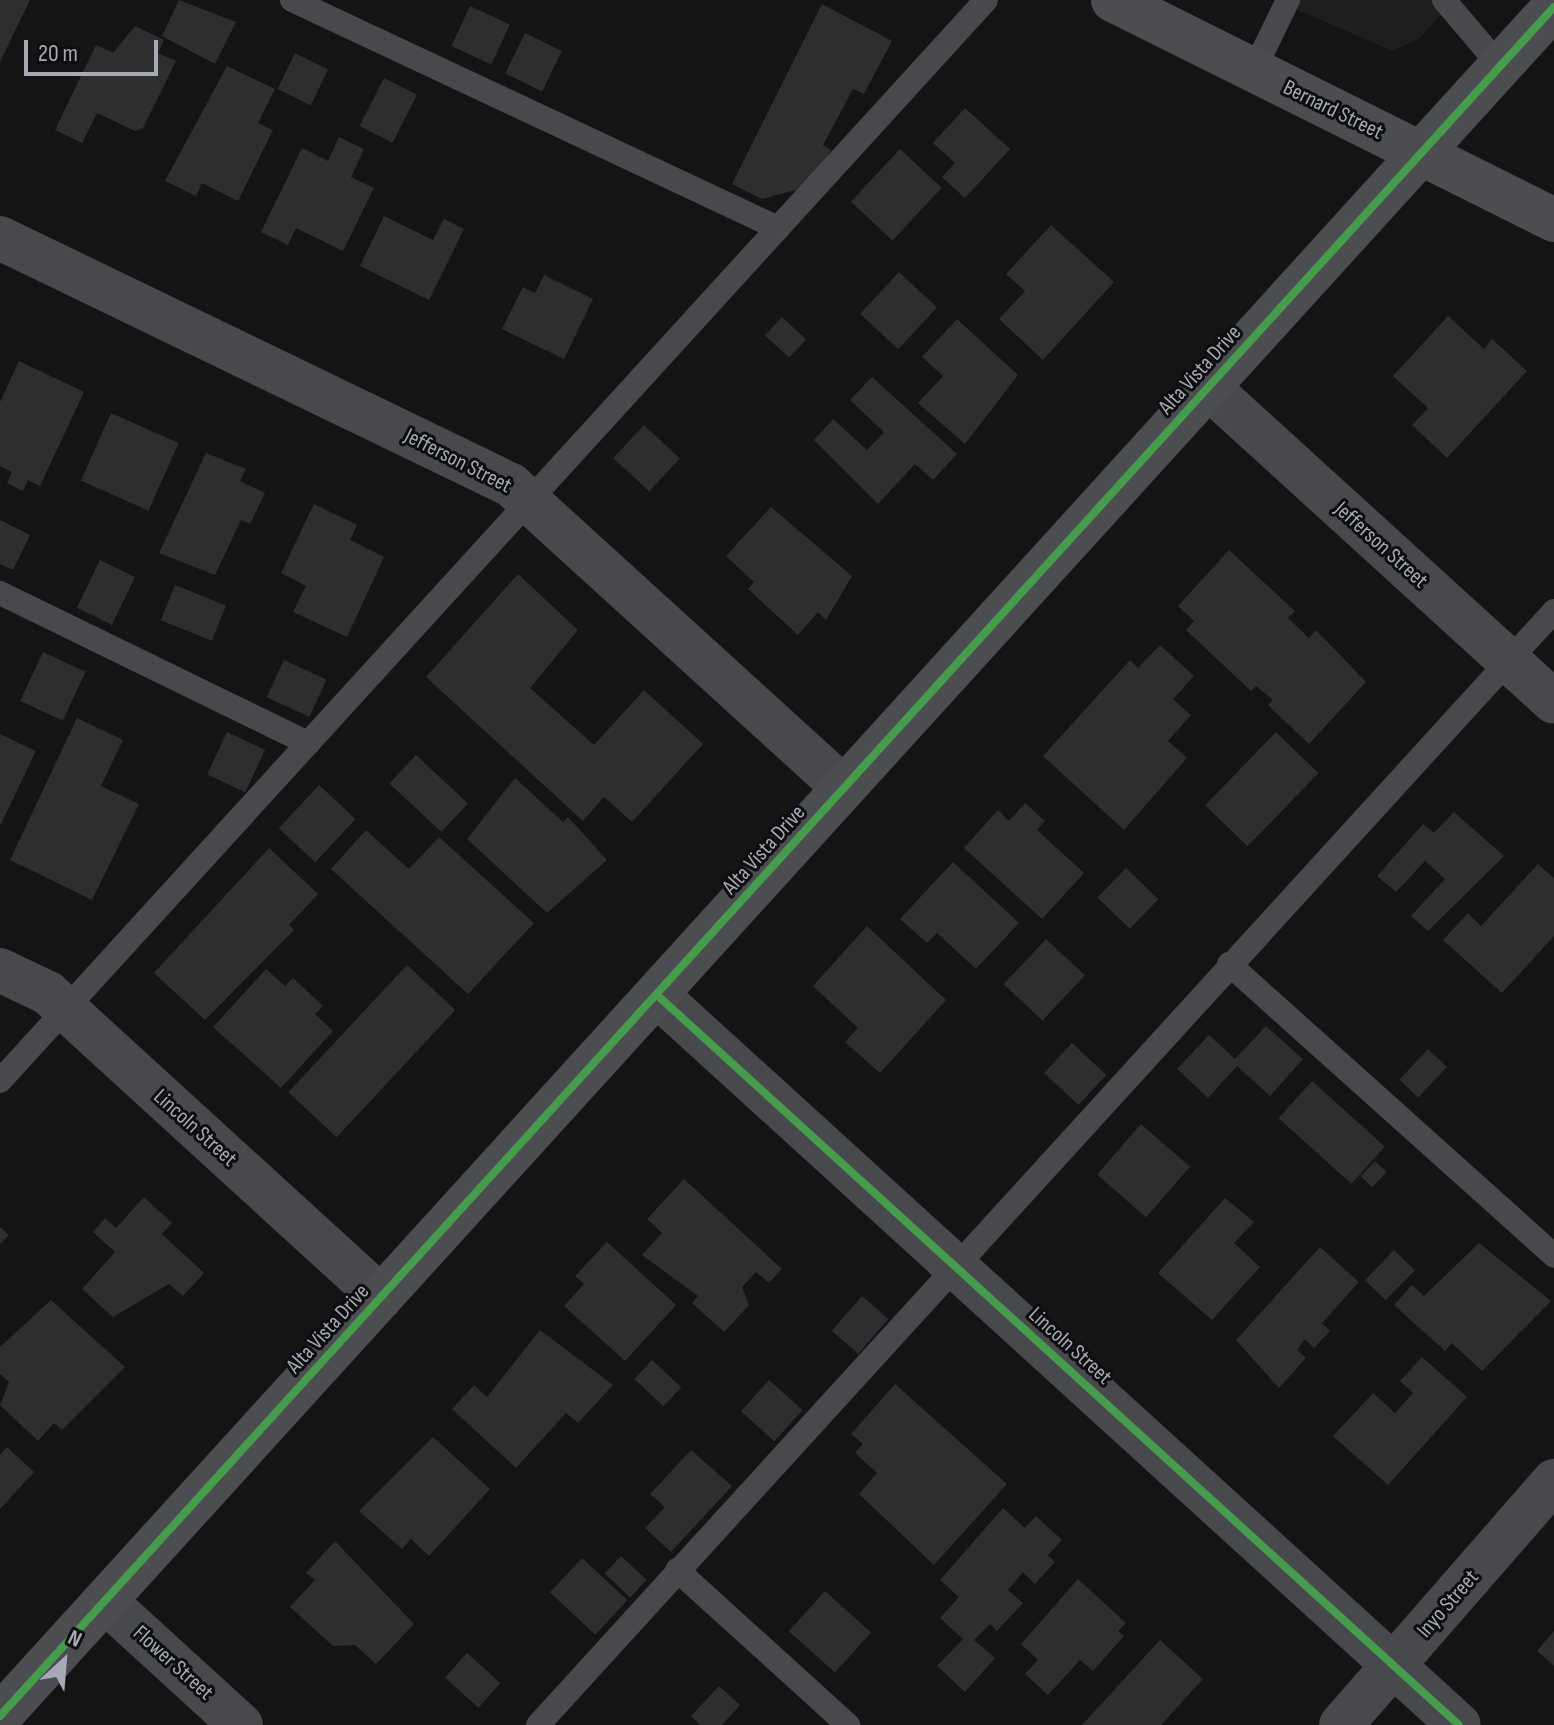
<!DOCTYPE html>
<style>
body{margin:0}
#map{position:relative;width:1554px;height:1725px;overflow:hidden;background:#141414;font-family:"Sofia Sans Condensed",sans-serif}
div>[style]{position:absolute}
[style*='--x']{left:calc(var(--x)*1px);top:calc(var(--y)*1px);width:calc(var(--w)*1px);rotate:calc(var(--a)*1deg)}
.built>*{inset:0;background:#1e1e1f}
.building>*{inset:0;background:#2e2e30;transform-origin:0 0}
.lane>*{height:24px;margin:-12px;padding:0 12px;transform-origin:12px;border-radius:12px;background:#48494c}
.street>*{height:44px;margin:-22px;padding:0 22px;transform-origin:22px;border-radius:22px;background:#48494c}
.secondary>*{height:44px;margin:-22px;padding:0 22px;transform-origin:22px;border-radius:22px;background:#4c4d50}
.cycleway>*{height:8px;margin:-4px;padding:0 4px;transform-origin:4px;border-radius:4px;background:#469c4c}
span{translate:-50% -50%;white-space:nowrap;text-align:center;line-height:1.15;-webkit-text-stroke:6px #0e0e10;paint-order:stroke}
.street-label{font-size:22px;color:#a5aab5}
.north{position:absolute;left:24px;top:1621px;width:80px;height:80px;-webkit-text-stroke:6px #0e0e10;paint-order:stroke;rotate:26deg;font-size:22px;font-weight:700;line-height:32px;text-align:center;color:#a5aab5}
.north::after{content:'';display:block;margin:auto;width:28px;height:36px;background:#a5aab5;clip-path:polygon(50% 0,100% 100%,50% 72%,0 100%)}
.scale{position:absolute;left:24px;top:40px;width:134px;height:36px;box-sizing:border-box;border:4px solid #a5aab5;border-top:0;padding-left:10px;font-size:24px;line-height:28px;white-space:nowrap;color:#a5aab5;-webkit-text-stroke:6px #0e0e10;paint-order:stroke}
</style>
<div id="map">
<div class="built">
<div style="clip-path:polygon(1275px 0,1454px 0,1419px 39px,1392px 51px)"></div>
</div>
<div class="building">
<div style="clip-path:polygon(0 0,30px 0,0 62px)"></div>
<div style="clip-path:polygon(179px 0,236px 22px,215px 64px,162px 36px)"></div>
<div style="clip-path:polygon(822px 4px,892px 41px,864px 94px,853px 89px,823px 145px,831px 150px,823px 164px,796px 190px,762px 199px,732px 184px)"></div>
<div style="left:470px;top:6px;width:44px;height:44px;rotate:25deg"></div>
<div style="clip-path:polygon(135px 26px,164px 40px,158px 53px,176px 61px,143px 128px,135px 131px,97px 113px,82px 143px,55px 130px,96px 45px,113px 53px)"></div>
<div style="left:525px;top:33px;width:41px;height:45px;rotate:26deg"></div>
<div style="left:295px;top:53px;width:37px;height:40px;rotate:26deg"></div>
<div style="clip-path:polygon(227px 66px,275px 89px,258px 123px,273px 130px,238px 201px,202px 183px,196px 196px,165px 181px)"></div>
<div style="left:384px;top:78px;width:37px;height:54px;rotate:27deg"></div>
<div style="clip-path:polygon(965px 108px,1010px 149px,965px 198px,942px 177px,955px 163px,933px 143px)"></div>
<div style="clip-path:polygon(339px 137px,364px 149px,351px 177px,374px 188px,343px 251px,296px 228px,288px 245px,261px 232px,302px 148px,328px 161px)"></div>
<div style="left:900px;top:149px;width:57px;height:72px;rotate:43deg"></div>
<div style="clip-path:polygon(384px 216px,433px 240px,444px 219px,464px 229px,429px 300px,360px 266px)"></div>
<div style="clip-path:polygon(1051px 225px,1114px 282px,1043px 360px,999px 319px,1025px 291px,1006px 274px)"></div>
<div style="left:899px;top:272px;width:52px;height:57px;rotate:43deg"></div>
<div style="clip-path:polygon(544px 275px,593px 299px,564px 359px,502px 329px,523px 287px,535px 293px)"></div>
<div style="clip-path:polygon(1448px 316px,1484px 349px,1492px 339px,1527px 371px,1447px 458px,1412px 425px,1428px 408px,1393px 376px)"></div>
<div style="left:782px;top:317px;width:33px;height:25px;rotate:43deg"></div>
<div style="clip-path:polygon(957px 319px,1018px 375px,965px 444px,918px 403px,943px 376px,922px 357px)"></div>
<div style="clip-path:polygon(19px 361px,84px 392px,40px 486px,28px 480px,23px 491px,7px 483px,12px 472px,0 466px,0 402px)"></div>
<div style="clip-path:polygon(872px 377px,957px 454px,933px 480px,915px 464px,878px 504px,814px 440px,833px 419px,867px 450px,884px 432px,850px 400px)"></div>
<div style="left:111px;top:413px;width:74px;height:74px;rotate:24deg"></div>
<div style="left:644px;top:425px;width:49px;height:45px;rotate:43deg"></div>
<div style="clip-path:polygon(206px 453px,246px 469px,240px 481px,265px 493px,250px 524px,241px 520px,215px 575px,159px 553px)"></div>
<div style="clip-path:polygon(314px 504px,357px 525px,350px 540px,384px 557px,347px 637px,293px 612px,306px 586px,281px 573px)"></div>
<div style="clip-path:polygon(771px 507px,852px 576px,826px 620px,818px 612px,798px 635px,748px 589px,754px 582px,726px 556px)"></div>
<div style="clip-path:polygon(0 520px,30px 535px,13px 570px,0 564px)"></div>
<div style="clip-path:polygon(1229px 550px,1295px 611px,1288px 618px,1309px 638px,1316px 630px,1366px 682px,1309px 744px,1268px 705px,1273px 700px,1256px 686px,1251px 691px,1186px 630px,1194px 621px,1178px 606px)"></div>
<div style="left:100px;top:560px;width:39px;height:53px;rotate:26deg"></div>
<div style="clip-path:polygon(518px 574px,578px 630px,530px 688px,594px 745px,644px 690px,703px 744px,632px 822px,604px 797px,583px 821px,426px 677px)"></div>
<div style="left:175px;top:585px;width:55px;height:38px;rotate:22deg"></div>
<div style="clip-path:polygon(1160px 645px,1194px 676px,1173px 699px,1191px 715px,1168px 741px,1187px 758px,1124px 830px,1043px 756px,1130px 660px,1138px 668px)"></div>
<div style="left:43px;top:652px;width:47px;height:54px;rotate:25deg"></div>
<div style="left:284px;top:660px;width:47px;height:41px;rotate:25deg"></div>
<div style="clip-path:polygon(77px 718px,123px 740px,101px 786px,139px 804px,92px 900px,10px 860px)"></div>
<div style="left:227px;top:732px;width:42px;height:47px;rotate:25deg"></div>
<div style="left:1276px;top:732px;width:59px;height:102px;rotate:44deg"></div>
<div style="clip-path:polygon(0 734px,36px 751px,0 826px)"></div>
<div style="left:416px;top:755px;width:71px;height:39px;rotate:43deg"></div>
<div style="clip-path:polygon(515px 778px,563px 822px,568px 817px,607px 860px,547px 913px,467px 839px)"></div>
<div style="left:319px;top:785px;width:50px;height:59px;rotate:43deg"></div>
<div style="clip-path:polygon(1025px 803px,1045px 821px,1037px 830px,1084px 873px,1042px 919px,964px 848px,998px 810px,1009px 821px)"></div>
<div style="clip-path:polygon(1454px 812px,1504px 856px,1428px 931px,1411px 916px,1445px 879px,1425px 861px,1396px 892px,1377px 876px,1423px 824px,1434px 833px)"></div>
<div style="clip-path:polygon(366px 830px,409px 869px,439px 837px,534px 923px,468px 994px,331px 869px)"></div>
<div style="clip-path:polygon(269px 848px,318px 894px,289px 925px,294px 930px,205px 1020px,154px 973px)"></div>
<div style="clip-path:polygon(953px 862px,1019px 923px,976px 969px,937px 933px,927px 943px,900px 919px)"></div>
<div style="clip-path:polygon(1538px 864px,1554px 878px,1554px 936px,1502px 993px,1443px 940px,1468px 913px,1481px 926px)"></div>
<div style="left:1126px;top:868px;width:45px;height:41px;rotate:44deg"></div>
<div style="clip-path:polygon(867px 926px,946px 1000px,880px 1073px,845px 1042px,858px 1028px,813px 986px)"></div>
<div style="left:1046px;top:939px;width:53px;height:62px;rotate:43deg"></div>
<div style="left:407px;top:965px;width:66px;height:174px;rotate:43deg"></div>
<div style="clip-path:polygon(266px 969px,285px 986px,293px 978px,323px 1006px,315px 1014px,333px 1031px,281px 1088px,213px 1027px)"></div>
<div style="clip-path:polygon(1266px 1026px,1303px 1059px,1270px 1096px,1237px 1066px,1208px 1098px,1177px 1069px,1209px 1035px,1235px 1059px)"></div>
<div style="left:1072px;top:1043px;width:47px;height:41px;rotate:43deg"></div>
<div style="left:1428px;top:1049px;width:26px;height:42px;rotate:43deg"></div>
<div style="left:1312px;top:1081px;width:98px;height:50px;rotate:42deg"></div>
<div style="left:1141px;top:1124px;width:65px;height:67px;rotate:41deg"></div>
<div style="left:1375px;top:1161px;width:16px;height:21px;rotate:43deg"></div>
<div style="clip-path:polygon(684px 1179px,782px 1269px,769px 1283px,756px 1272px,742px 1287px,749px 1305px,724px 1332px,692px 1303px,698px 1296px,642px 1255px,662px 1233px,647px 1219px)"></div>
<div style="clip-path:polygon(144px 1197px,172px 1223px,162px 1234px,204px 1273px,183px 1296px,169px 1284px,113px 1317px,82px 1289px,115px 1252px,93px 1232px,105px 1218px,116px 1228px)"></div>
<div style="clip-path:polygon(1225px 1198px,1254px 1222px,1234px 1243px,1260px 1267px,1212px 1320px,1158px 1273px)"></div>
<div style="clip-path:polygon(0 1227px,9px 1235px,0 1244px)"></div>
<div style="clip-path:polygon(607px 1242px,676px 1305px,625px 1361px,564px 1306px,584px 1284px,575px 1276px)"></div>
<div style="clip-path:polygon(1479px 1243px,1551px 1301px,1482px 1371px,1452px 1343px,1445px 1351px,1394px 1305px,1412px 1285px,1424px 1296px)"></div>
<div style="clip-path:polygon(1320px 1247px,1359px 1282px,1322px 1323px,1330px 1331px,1314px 1348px,1305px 1339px,1297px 1350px,1306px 1358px,1279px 1388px,1236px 1340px)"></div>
<div style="left:1394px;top:1250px;width:29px;height:42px;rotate:44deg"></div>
<div style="left:862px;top:1296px;width:35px;height:46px;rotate:41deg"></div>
<div style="clip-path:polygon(51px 1300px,125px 1367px,62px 1430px,54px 1423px,38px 1441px,0 1405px,9px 1382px,0 1374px,0 1347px)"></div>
<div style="clip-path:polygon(540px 1330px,613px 1385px,578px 1423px,566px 1413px,516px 1468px,452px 1409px,474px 1385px,487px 1397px)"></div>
<div style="clip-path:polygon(1422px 1357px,1467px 1397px,1388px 1485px,1333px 1436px,1373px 1393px,1395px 1413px,1413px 1393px,1400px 1381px)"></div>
<div style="left:652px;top:1360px;width:40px;height:26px;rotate:43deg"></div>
<div style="left:769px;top:1380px;width:45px;height:42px;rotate:42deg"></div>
<div style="clip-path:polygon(895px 1384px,1007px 1484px,934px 1565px,859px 1494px,877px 1473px,855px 1453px,863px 1444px,851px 1434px)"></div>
<div style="clip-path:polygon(433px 1437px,490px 1489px,429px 1556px,411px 1539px,402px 1549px,359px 1511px)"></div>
<div style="clip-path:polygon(7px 1447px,34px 1472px,0 1509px,0 1455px)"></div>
<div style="clip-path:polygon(691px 1450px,732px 1486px,671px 1552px,645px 1528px,665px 1507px,650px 1494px)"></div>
<div style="clip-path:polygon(1003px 1508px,1025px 1528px,1036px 1516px,1062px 1540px,1048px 1555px,1055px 1562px,1035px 1584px,1023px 1572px,1008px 1590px,1023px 1603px,997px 1631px,990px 1624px,974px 1640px,995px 1658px,965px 1692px,937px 1666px,963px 1639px,940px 1618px,959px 1597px,940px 1580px)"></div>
<div style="clip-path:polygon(335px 1541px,414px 1624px,376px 1664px,355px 1645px,333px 1646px,290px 1607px,315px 1580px,306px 1573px)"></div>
<div style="left:621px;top:1556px;width:35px;height:24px;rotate:43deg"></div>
<div style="left:582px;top:1558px;width:62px;height:47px;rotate:43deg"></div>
<div style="clip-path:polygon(1078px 1579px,1126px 1623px,1118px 1631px,1124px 1636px,1093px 1671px,1080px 1660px,1048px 1695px,1025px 1674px,1038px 1660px,1021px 1644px)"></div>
<div style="left:825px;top:1591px;width:62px;height:54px;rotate:42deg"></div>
<div style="clip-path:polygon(1554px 1631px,1554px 1666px,1537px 1651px)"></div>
<div style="clip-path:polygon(1160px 1640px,1203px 1679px,1161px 1725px,1082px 1725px)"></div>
<div style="left:467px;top:1653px;width:45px;height:33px;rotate:42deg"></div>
<div style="clip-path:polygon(719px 1686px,740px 1705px,722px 1725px,700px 1725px,691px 1716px)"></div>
</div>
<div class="lane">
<div style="--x:292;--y:0;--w:537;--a:25.13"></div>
<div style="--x:1444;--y:0;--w:87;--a:49.7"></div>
<div style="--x:1254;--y:70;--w:78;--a:-64.1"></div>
<div style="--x:0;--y:593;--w:343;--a:26"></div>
<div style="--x:1229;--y:964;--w:437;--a:41.9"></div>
<div style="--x:0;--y:1081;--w:1463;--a:-47.63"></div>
<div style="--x:677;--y:1570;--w:231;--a:42.2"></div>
<div style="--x:538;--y:1725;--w:1508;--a:-47.63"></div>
</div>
<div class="street">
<div style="--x:0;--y:238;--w:568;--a:25.8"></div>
<div style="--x:511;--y:485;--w:450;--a:42.3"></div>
<div style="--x:1209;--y:388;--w:466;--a:42.3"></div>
<div style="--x:0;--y:970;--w:53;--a:25.6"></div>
<div style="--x:48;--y:993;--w:451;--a:42.4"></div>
<div style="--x:657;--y:995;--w:1084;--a:42.31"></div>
<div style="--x:105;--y:1601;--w:184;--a:42.4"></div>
<div style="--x:1341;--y:1725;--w:324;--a:-48.9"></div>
</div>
<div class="secondary">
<div style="--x:1113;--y:0;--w:493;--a:26.5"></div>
<div style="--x:0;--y:1716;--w:2310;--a:-47.72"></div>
</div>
<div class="cycleway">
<div style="--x:657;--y:995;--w:1084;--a:42.31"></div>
<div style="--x:0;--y:1716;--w:2310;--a:-47.72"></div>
</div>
<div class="street-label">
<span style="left:1333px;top:110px;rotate:26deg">Bernard Street</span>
<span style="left:1200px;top:370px;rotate:-48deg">Alta Vista Drive</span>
<span style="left:458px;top:461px;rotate:27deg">Jefferson Street</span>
<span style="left:1381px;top:545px;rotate:42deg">Jefferson Street</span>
<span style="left:764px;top:850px;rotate:-48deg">Alta Vista Drive</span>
<span style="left:195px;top:1128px;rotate:42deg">Lincoln Street</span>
<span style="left:328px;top:1329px;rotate:-48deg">Alta Vista Drive</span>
<span style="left:1070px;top:1346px;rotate:42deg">Lincoln Street</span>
<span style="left:1448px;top:1604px;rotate:-49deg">Inyo Street</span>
<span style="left:173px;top:1663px;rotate:42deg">Flower Street</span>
</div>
<div class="north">N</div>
<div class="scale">20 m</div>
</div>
